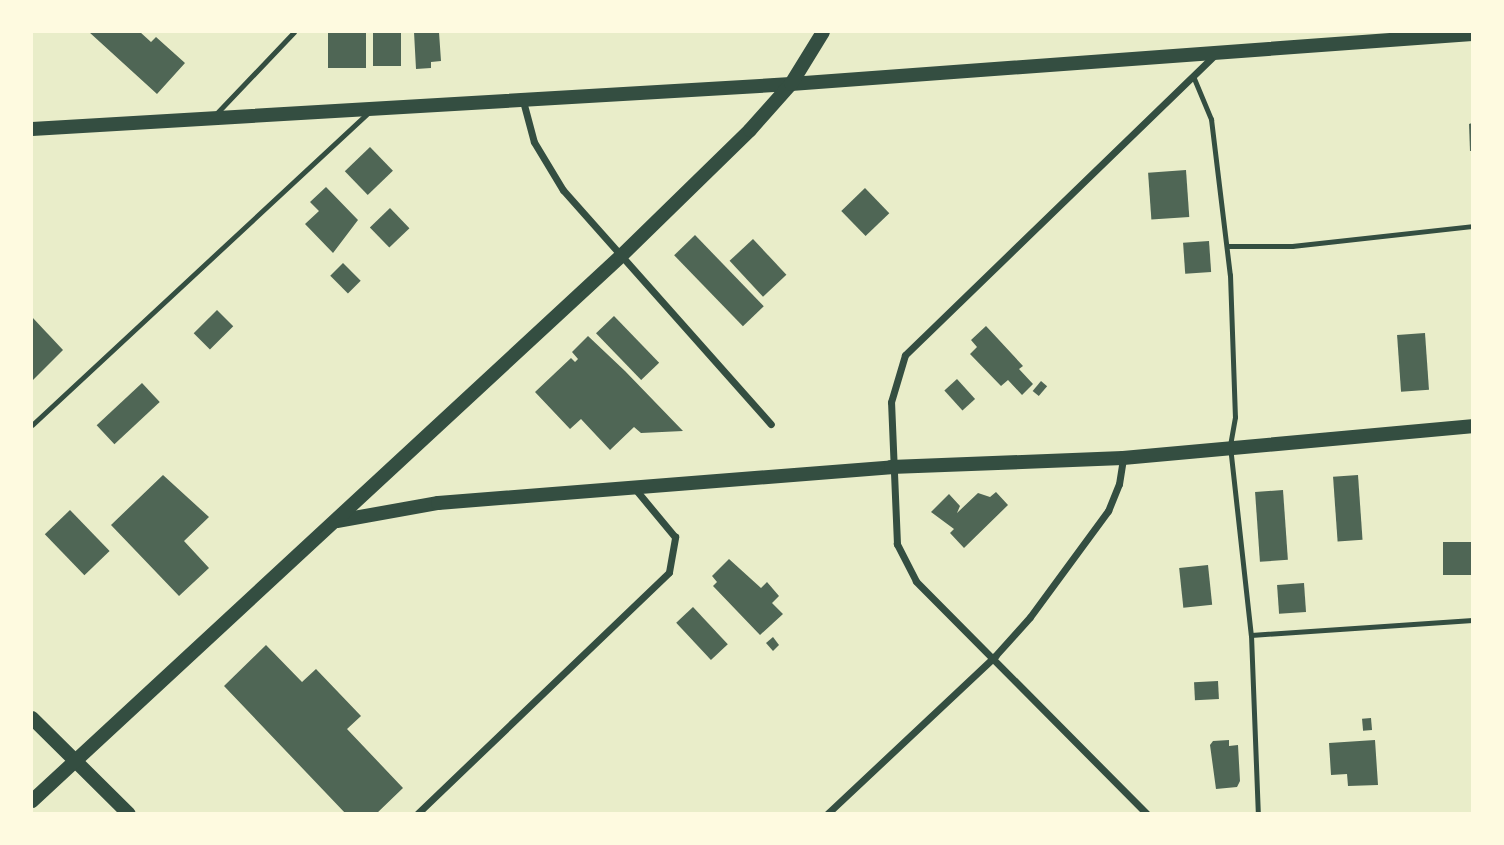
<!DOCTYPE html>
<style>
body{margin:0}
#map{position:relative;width:1504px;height:845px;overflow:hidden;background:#e9edc9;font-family:Raleway,sans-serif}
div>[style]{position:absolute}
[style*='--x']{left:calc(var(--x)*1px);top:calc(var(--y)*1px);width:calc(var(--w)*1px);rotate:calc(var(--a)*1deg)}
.building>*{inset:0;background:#4f6655;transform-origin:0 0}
.service>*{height:5px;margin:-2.5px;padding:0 2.5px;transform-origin:2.5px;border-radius:2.5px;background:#344e41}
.minor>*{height:7px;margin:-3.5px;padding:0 3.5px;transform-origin:3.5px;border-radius:3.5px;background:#344e41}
.secondary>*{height:14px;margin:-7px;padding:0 7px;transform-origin:7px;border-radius:7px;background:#344e41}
span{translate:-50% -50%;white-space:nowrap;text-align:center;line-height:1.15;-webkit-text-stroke:5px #fefae0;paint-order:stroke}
.frame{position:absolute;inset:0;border:33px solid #fefae0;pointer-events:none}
</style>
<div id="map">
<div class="building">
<div style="clip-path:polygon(89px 32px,140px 32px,151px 42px,156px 37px,185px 63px,157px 94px)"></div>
<div style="left:328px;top:32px;width:38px;height:36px"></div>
<div style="left:373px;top:32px;width:28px;height:34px"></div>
<div style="clip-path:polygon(414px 32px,439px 32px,441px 61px,431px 62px,431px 68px,416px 69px)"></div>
<div style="clip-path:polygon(1472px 123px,1472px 151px,1470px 151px,1469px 124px)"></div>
<div style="left:370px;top:147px;width:33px;height:35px;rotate:46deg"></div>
<div style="left:1186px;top:170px;width:47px;height:38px;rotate:86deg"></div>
<div style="clip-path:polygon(326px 187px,358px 220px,333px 253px,305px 224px,319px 211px,310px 202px)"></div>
<div style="left:865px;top:188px;width:35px;height:33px;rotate:46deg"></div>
<div style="left:390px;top:208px;width:28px;height:28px;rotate:46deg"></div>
<div style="left:695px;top:235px;width:99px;height:29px;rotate:46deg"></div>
<div style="left:753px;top:239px;width:49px;height:32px;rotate:47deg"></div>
<div style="left:1209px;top:241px;width:31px;height:26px;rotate:86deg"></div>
<div style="left:343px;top:263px;width:25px;height:18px;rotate:45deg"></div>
<div style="left:217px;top:310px;width:23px;height:33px;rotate:45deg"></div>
<div style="left:614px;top:316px;width:65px;height:25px;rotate:46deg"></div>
<div style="clip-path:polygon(32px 317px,63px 350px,32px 381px)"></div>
<div style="clip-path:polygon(986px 326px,1023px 366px,1019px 369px,1033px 384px,1022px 395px,1008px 380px,1001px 386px,970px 354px,977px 347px,971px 340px)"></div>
<div style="left:1425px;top:333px;width:57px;height:28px;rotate:86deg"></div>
<div style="clip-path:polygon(588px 336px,625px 371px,683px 431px,641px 433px,634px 427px,610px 450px,581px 419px,570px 429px,535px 392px,571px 358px,575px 362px,578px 359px,572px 352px)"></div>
<div style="left:957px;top:379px;width:27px;height:17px;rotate:48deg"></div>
<div style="left:1041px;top:381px;width:8px;height:13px;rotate:40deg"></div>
<div style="left:142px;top:383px;width:26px;height:62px;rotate:47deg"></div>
<div style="clip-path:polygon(163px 475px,209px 517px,184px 541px,209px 568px,179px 596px,111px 525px)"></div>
<div style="left:1358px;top:475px;width:65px;height:25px;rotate:86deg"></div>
<div style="left:1283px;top:490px;width:70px;height:28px;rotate:86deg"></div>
<div style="clip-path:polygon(996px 492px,1008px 505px,964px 548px,950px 533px,954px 529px,931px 512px,949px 494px,960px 506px,957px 513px,978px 493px,990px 497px)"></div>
<div style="left:70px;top:510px;width:57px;height:35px;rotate:46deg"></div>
<div style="left:1472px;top:542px;width:33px;height:29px;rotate:90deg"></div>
<div style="clip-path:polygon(729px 559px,761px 588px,767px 582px,779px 596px,772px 603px,783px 614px,760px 635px,713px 586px,717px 582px,712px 576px)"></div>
<div style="left:1208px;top:565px;width:40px;height:29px;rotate:84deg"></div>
<div style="left:1304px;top:583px;width:29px;height:27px;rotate:86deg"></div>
<div style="left:693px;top:607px;width:51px;height:23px;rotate:47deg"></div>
<div style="clip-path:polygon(773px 637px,779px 645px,773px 651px,766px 643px)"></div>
<div style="clip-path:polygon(266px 645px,302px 682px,316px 669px,361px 716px,347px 729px,403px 788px,376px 814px,346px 814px,224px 686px)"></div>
<div style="left:1218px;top:681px;width:18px;height:24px;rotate:87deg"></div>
<div style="left:1371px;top:718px;width:12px;height:9px;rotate:85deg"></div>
<div style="clip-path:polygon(1229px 740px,1229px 746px,1238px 745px,1240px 781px,1237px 787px,1216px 789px,1210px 745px,1213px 741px)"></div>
<div style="clip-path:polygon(1375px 740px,1378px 785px,1348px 786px,1347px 774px,1331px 775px,1329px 743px)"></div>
</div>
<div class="service">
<div style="--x:1193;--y:76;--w:47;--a:67.3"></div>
<div style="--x:1211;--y:119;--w:157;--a:83.1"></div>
<div style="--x:1230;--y:275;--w:142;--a:88"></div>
<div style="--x:1235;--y:417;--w:29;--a:100"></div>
<div style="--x:1230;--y:446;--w:190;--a:83.7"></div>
<div style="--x:1251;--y:635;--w:179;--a:87.8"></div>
<div style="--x:214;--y:116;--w:116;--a:-46.4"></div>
<div style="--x:1227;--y:246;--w:65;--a:0"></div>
<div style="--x:1292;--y:246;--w:181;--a:-6.3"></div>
<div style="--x:32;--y:425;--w:459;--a:-42.9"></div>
<div style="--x:1251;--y:635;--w:222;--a:-3.9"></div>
</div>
<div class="minor">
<div style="--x:523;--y:101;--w:42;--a:75"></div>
<div style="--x:534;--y:142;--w:56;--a:58.9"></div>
<div style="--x:563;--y:190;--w:313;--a:48.4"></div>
<div style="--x:417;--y:814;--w:349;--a:-43.8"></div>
<div style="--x:669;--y:572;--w:36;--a:-80"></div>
<div style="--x:675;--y:537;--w:61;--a:-129.7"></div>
<div style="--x:827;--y:814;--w:231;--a:-43.2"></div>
<div style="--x:995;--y:656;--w:52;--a:-48.1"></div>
<div style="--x:1030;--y:617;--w:132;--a:-53.7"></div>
<div style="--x:1108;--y:511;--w:29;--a:-68"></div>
<div style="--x:1119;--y:484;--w:26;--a:-81"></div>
<div style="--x:1147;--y:814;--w:328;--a:-134.8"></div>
<div style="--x:916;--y:581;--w:42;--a:-117.2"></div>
<div style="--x:897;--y:544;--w:142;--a:-92.4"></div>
<div style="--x:891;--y:402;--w:49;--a:-73.4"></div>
<div style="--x:905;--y:355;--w:433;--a:-44.1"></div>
</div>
<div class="secondary">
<div style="--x:32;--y:129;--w:760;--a:-3.39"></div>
<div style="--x:791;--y:84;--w:683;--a:-4.2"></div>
<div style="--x:337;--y:521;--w:103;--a:-10.1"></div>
<div style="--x:438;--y:503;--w:454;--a:-4.5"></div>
<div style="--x:891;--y:467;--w:232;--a:-2.2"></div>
<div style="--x:1123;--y:458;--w:350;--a:-5.2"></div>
<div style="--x:32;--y:718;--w:136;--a:44.7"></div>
<div style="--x:32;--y:801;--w:802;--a:-42.78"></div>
<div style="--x:621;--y:256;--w:180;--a:-44.3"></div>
<div style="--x:750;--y:130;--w:62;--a:-48.3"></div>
<div style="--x:791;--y:84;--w:61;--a:-58.4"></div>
</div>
<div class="frame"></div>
</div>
